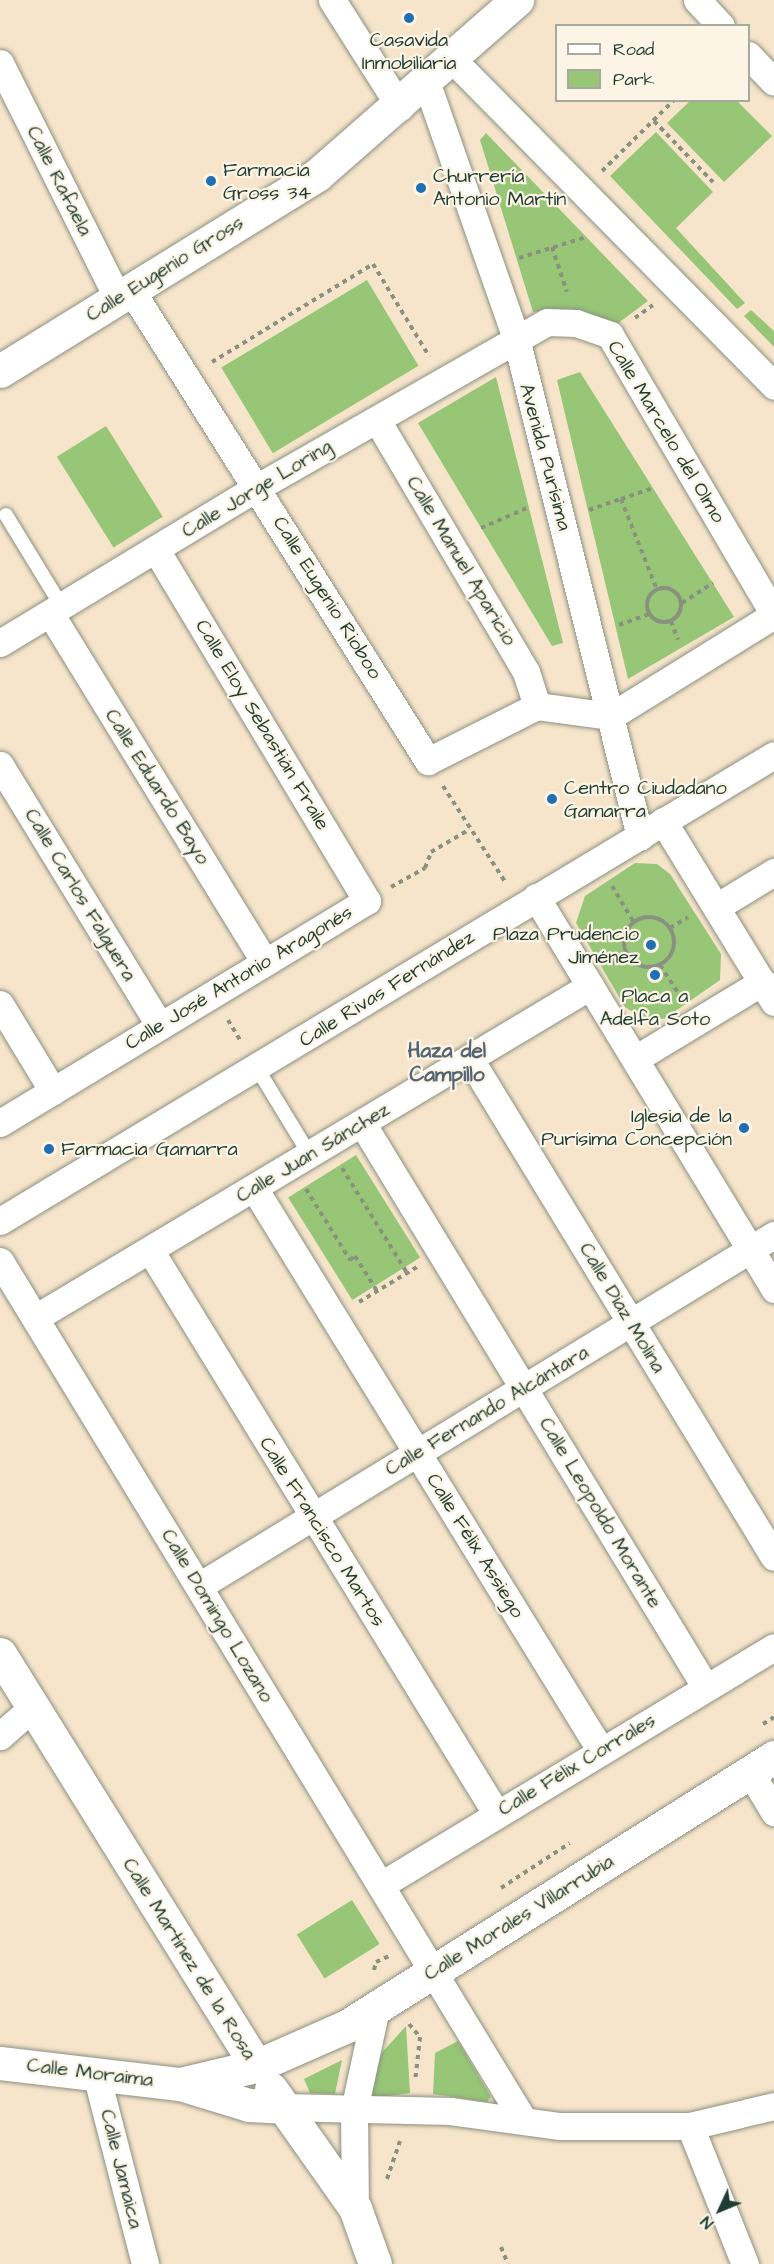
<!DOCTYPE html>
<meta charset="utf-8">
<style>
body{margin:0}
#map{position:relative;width:774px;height:2264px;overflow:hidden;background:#f7e5cb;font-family:"Architects Daughter",sans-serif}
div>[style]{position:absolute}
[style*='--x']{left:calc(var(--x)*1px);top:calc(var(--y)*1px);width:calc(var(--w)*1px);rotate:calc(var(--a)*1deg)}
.green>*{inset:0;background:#96c676;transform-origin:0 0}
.path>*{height:4px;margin-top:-2px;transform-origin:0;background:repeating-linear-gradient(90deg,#8b9180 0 4.5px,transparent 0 9px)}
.path>.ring{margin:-2px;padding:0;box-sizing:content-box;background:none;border:4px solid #8b9180;border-radius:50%}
.roads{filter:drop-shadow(0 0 2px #8b9180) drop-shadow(0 0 2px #8b9180)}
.lane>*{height:14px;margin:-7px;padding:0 7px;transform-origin:7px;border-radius:7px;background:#fff}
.street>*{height:27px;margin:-13.5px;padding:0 13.5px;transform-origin:13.5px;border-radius:13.5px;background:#fff}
.secondary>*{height:33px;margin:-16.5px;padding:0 16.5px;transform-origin:16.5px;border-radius:16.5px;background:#fff}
.primary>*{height:33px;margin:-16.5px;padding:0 16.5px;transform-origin:16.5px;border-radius:16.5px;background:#fff}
.dots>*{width:16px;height:16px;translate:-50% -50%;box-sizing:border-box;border:3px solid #fcf5e5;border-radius:50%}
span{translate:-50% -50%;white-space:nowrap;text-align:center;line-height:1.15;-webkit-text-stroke:4.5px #fcf5e5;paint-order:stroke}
.poi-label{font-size:20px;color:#1f3d34}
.left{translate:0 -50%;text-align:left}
.right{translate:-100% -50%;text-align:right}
.street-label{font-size:20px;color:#1f3d34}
.neighbourhood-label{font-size:21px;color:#556374;font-weight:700}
.legend{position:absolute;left:555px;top:24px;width:195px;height:78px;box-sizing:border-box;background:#fcf5e5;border:2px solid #a4ab9e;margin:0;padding:8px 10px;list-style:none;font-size:18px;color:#1f3d34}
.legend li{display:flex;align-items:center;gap:12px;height:30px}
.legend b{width:30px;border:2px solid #a4ab9e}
.north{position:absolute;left:690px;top:2180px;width:60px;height:60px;-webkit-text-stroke:4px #fcf5e5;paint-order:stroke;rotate:226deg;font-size:16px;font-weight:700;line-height:24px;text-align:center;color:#1f3d34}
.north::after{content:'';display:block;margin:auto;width:21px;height:27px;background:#1f3d34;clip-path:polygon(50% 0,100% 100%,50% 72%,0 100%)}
</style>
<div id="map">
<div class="green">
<div style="clip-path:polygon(690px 101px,737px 101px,772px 136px,724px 182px,667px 123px)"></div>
<div style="clip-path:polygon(656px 132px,713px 192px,676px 228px,745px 303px,737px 309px,610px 176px)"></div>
<div style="clip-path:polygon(486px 133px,648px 301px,617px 324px,572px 309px,533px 312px,480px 140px)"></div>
<div style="left:367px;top:280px;width:100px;height:170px;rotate:59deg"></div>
<div style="clip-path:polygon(751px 310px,774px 331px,774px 347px,744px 316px)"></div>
<div style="clip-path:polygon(580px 372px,734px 617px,628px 679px,557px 380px)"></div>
<div style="clip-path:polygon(496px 377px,563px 643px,552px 646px,418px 423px)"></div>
<div style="left:106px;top:426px;width:107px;height:58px;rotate:58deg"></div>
<div style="clip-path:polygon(635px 863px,657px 864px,670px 874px,721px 954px,720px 980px,664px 1019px,641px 1017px,625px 1007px,576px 923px,585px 896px)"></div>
<div style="left:356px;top:1155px;width:121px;height:80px;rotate:58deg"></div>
<div style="left:352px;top:1900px;width:52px;height:65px;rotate:58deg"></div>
<div style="clip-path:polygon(406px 2026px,410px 2093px,374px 2098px,369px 2087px,377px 2058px)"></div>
<div style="clip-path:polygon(458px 2041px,491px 2097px,487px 2102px,433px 2094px,435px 2053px)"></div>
<div style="clip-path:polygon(342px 2060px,335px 2094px,310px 2093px,304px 2079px)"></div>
</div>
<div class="path">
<div style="--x:654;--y:121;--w:85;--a:46"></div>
<div style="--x:602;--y:171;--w:101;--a:-44.6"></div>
<div style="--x:552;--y:247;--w:47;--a:71.6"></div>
<div style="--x:519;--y:258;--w:70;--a:-17.4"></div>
<div style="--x:635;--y:318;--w:22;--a:-36"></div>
<div style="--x:212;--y:362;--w:188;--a:-31.3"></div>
<div style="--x:373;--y:264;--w:108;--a:58.7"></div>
<div style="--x:621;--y:499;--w:34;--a:-19"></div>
<div style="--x:589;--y:510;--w:34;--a:-19"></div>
<div style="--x:621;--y:499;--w:98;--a:68.4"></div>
<div style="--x:481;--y:528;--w:50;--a:-23.5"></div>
<div class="ring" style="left:647px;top:588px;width:30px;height:30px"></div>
<div style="--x:682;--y:603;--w:37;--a:-33"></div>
<div style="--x:671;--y:621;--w:20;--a:70"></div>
<div style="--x:619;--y:625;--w:33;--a:-20"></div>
<div style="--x:443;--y:786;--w:116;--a:57"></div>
<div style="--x:612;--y:886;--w:41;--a:59"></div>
<div style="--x:391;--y:887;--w:39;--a:-29"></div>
<div style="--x:425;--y:868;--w:17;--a:-69"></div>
<div style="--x:431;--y:852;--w:45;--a:-30.5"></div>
<div class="ring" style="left:624px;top:917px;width:46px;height:46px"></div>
<div style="--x:670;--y:928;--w:21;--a:-31"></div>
<div style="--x:612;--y:964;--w:17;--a:-31"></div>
<div style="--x:660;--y:965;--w:37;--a:57"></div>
<div style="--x:228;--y:1020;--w:26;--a:59"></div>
<div style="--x:342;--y:1168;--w:123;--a:58.2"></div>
<div style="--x:306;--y:1189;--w:84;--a:58.2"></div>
<div style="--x:350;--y:1260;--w:6;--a:-39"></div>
<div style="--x:355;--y:1256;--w:41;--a:57.8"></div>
<div style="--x:359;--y:1302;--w:68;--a:-31.1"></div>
<div style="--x:763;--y:1724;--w:13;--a:-32"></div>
<div style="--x:501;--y:1888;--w:82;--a:-33.1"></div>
<div style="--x:374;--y:1970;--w:8;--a:-76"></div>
<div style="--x:376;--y:1962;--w:14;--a:-25"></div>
<div style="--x:409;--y:2024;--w:17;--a:50"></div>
<div style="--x:420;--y:2037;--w:45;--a:96.3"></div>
<div style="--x:387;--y:2179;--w:40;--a:-71.1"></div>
<div style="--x:501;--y:2247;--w:18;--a:68"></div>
</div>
<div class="roads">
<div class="lane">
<div style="--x:6;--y:515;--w:105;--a:58.6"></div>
<div style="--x:257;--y:1068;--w:102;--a:58.7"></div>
</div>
<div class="street">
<div style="--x:332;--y:0;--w:127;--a:57.6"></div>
<div style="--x:697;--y:0;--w:35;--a:47"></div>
<div style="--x:748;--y:55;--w:37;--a:46"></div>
<div style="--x:454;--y:61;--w:456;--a:45.4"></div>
<div style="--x:0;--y:63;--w:264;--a:63.4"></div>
<div style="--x:427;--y:84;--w:269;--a:70.7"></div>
<div style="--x:516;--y:338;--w:514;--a:76.04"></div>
<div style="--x:131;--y:290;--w:557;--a:57.77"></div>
<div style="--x:428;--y:761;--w:122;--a:-26.8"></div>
<div style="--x:537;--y:706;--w:75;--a:7.7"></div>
<div style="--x:611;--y:716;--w:192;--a:-31.8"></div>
<div style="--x:377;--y:420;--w:293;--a:59.4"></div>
<div style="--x:526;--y:672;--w:36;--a:72"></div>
<div style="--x:50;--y:613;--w:410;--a:58.4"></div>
<div style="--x:0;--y:643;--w:299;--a:-31.2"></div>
<div style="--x:256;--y:488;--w:335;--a:-29.7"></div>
<div style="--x:547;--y:322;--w:29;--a:2"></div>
<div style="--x:576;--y:323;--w:36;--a:19"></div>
<div style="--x:610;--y:335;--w:324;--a:59.6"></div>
<div style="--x:0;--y:765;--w:306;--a:58.5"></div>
<div style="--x:663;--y:821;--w:212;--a:58.5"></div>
<div style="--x:536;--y:897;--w:459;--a:58.7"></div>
<div style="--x:718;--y:906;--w:66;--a:-31.3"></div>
<div style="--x:0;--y:1004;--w:102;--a:58.7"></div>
<div style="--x:470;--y:1059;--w:583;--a:58.6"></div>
<div style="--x:635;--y:1059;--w:149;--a:-31.2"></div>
<div style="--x:0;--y:1123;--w:429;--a:-31.2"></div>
<div style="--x:367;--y:901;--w:410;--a:-121"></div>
<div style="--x:362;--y:1123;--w:661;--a:58.66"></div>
<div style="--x:254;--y:1188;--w:661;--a:58.35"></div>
<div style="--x:0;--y:1221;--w:903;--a:-31.05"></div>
<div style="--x:150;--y:1250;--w:661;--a:58.43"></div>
<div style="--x:0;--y:1261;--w:1007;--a:58.65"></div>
<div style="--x:35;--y:1318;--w:647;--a:-30.89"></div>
<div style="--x:199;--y:1586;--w:674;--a:-31.4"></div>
<div style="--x:0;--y:1736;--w:44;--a:-41.3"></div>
<div style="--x:750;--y:1772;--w:47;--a:59"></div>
<div style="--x:381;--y:1885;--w:459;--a:-31.2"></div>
<div style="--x:96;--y:2074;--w:196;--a:75.5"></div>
<div style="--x:283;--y:2107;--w:167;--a:1.4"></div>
<div style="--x:450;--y:2111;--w:111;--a:7.8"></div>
<div style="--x:560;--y:2126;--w:130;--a:0"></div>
<div style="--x:690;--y:2126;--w:86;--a:-13.4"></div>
<div style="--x:690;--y:2126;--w:149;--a:68.3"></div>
<div style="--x:355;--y:2208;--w:98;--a:-90.6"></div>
<div style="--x:354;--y:2110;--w:104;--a:-77.8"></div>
</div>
<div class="secondary">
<div style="--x:0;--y:371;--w:373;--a:-31.7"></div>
<div style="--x:317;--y:175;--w:266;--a:-41.2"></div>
<div style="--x:0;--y:1654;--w:485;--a:58.1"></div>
</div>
<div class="primary">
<div style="--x:0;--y:2063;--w:181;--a:6.7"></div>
<div style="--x:180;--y:2084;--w:72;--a:16.9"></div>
<div style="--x:249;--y:2105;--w:34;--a:3"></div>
<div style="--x:180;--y:2084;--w:78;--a:-13.3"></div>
<div style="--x:256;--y:2066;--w:99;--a:-23.7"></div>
<div style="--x:347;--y:2026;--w:505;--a:-32.21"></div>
<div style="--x:271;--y:2089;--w:146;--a:54.8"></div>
<div style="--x:355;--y:2208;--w:59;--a:70.3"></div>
</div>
</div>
<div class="dots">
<div style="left:409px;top:18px;background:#1f6fb2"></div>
<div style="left:211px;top:181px;background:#1f6fb2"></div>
<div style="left:421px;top:188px;background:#1f6fb2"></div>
<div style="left:552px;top:799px;background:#1f6fb2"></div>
<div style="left:651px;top:945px;background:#1f6fb2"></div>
<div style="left:655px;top:975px;background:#1f6fb2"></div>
<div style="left:744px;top:1128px;background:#1f6fb2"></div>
<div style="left:49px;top:1149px;background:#1f6fb2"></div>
</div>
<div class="poi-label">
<span style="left:409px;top:52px">Casavida<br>Inmobiliaria</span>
<span class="left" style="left:223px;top:182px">Farmacia<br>Gross 34</span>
<span class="left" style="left:433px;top:188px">Churrería<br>Antonio Martín</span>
<span class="left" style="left:564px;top:800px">Centro Ciudadano<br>Gamarra</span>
<span class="right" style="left:639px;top:946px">Plaza Prudencio<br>Jiménez</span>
<span style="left:655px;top:1008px">Placa a<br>Adelfa Soto</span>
<span class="right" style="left:732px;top:1128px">Iglesia de la<br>Purísima Concepción</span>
<span class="left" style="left:61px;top:1149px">Farmacia Gamarra</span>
</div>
<div class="street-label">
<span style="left:59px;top:181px;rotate:63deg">Calle Rafaela</span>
<span style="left:165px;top:269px;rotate:-32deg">Calle Eugenio Gross</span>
<span style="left:666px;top:432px;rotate:59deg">Calle Marcelo del Olmo</span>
<span style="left:545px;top:457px;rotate:75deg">Avenida Purísima</span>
<span style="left:257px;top:489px;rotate:-31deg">Calle Jorge Loring</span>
<span style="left:461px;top:561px;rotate:59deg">Calle Manuel Aparicio</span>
<span style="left:327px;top:598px;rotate:58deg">Calle Eugenio Rioboo</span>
<span style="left:262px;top:725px;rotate:59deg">Calle Eloy Sebastián Fraile</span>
<span style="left:157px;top:787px;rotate:58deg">Calle Eduardo Bayo</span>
<span style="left:80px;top:895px;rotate:59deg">Calle Carlos Falguera</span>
<span style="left:239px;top:978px;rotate:-31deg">Calle José Antonio Aragonés</span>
<span style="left:387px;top:989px;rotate:-32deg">Calle Rivas Fernández</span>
<span style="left:313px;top:1153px;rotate:-31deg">Calle Juan Sánchez</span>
<span style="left:622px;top:1308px;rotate:59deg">Calle Diaz Molina</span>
<span style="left:487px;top:1411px;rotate:-31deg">Calle Fernando Alcántara</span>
<span style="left:600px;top:1513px;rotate:59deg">Calle Leopoldo Morante</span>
<span style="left:322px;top:1532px;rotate:58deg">Calle Francisco Martos</span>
<span style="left:475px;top:1546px;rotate:58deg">Calle Félix Assiego</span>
<span style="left:217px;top:1616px;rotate:59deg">Calle Domingo Lozano</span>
<span style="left:577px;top:1765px;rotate:-31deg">Calle Félix Corrales</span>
<span style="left:519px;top:1918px;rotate:-32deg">Calle Morales Villarrubia</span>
<span style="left:189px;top:1959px;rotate:58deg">Calle Martínez de la Rosa</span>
<span style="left:90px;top:2073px;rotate:7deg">Calle Moraima</span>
<span style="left:121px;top:2169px;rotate:76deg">Calle Jamaica</span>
</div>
<div class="neighbourhood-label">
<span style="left:447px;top:1063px">Haza del<br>Campillo</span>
</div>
<ul class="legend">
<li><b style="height:8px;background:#fff"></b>Road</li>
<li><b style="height:16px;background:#96c676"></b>Park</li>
</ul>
<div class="north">N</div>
</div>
